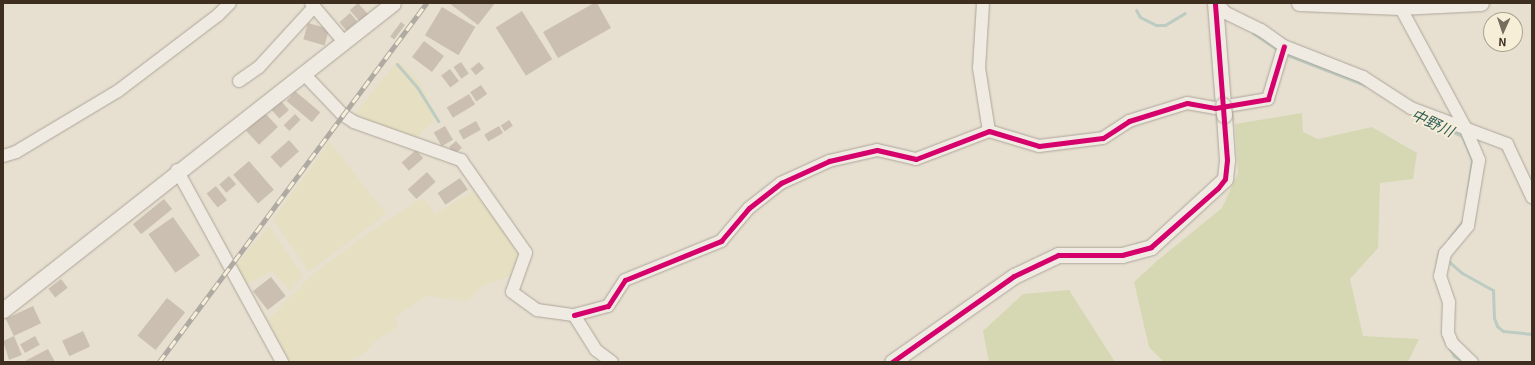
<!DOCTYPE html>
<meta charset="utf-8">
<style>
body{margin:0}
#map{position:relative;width:1535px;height:365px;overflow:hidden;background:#e7e0d1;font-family:Georgia,"Noto Sans JP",serif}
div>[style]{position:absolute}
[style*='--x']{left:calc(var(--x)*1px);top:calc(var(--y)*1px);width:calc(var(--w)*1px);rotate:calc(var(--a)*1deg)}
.farmland>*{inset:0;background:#e6dfc2}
.green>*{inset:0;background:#d6d7b3}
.stream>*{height:3px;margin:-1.5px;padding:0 1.5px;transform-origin:1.5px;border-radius:1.5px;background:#bcccc2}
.building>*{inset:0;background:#cbbfb2;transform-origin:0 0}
.roads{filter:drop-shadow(0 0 1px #ada599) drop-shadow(0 0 1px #ada599)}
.minor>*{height:12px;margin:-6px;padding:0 6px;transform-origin:6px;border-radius:6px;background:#efebe3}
.tertiary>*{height:15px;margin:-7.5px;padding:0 7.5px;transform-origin:7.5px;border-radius:7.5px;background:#efebe3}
.rail>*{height:4.5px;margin-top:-2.25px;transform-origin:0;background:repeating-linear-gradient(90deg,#f7eed8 0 9px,#afaaa2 0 18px);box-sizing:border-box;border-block:1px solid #afaaa2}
.bridges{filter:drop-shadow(0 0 1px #ada599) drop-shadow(0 0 1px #ada599)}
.tertiary-bridge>*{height:15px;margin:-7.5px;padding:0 7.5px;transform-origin:7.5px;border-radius:7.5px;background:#efebe3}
.cycleway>*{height:5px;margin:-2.5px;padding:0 2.5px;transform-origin:2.5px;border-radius:2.5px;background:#d6006c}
span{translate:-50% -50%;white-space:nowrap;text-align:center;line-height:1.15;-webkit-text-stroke:3.5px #f7eed8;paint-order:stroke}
.water-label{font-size:15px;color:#2f5d5a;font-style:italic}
.frame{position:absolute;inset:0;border:4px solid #3d2e20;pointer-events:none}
.north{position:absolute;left:1483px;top:12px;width:40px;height:40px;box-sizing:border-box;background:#f7eed8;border:1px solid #ada18e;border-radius:50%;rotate:183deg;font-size:11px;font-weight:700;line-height:16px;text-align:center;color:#3d2e20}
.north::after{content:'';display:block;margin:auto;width:14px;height:18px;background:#786c5e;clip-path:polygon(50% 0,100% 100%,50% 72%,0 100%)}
</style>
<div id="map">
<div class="farmland">
<div style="clip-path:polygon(398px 60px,419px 81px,437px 117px,416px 138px,382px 128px,355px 114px)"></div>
<div style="clip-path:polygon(330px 142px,386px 214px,309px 272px,273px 219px)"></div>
<div style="clip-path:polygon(474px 191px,520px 253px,509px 277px,482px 286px,468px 301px,427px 296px,396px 316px,397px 328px,375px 341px,365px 353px,344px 362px,290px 362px,268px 320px,314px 273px,384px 222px,424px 198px,435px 214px)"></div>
<div style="clip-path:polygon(269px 226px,303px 276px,290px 291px,272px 271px,247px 284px,236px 265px)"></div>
</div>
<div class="green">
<div style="clip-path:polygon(1302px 113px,1303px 132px,1318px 139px,1372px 127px,1417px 153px,1413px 179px,1380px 183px,1378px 248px,1350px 279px,1363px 336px,1419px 339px,1408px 362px,1164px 362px,1149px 347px,1134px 282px,1158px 260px,1222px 208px,1238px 173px,1235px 124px)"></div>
<div style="clip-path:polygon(1069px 290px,1115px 362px,989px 362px,983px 331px,1023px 294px)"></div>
</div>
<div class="stream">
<div style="--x:1136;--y:10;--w:8;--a:60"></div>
<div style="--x:1140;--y:17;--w:18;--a:27"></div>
<div style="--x:1156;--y:25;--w:9;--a:0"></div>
<div style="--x:1165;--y:25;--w:23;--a:-31"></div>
<div style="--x:1253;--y:33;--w:32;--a:34"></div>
<div style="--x:1285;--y:54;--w:86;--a:21.2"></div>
<div style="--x:397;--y:64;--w:30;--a:49"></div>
<div style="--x:417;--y:87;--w:40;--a:58"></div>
<div style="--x:1413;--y:114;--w:54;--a:24.2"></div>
<div style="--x:1462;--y:136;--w:26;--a:67"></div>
<div style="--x:1472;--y:160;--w:36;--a:98"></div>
<div style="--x:1449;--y:239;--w:25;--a:-53"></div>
<div style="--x:1447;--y:260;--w:20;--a:41"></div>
<div style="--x:1462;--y:273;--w:35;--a:29"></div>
<div style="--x:1493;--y:290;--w:28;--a:88"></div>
<div style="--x:1494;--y:318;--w:9;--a:69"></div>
<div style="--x:1497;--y:326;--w:8;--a:40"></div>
<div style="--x:1503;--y:331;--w:29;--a:6"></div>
<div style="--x:1436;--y:270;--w:18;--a:-81"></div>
<div style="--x:1439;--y:252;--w:5;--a:-53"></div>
<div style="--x:1436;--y:280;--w:13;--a:72"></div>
<div style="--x:1442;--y:331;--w:12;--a:70"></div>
<div style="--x:1449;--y:347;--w:10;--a:61"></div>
<div style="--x:1454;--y:356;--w:12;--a:31"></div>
</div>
<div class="building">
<div style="left:358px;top:3px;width:15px;height:11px;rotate:48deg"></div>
<div style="clip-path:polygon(449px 3px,495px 3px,478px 25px)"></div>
<div style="clip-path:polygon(594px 3px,597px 3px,611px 28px,558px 58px,543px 32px)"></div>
<div style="left:442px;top:7px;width:39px;height:33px;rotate:31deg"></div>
<div style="left:522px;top:11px;width:57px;height:31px;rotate:58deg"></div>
<div style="left:350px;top:13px;width:11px;height:14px;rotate:49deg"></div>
<div style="left:401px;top:22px;width:5px;height:18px;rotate:37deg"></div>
<div style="left:308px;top:23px;width:22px;height:17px;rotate:16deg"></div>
<div style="left:424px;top:41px;width:25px;height:20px;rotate:37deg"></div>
<div style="left:461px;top:62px;width:14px;height:9px;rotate:56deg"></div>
<div style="left:479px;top:62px;width:8px;height:11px;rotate:50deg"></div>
<div style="left:450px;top:69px;width:15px;height:11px;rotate:53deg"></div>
<div style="left:481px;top:85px;width:11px;height:13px;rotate:56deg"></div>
<div style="left:295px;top:91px;width:33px;height:13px;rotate:40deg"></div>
<div style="left:469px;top:94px;width:12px;height:26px;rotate:59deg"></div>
<div style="left:281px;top:101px;width:12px;height:13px;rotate:48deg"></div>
<div style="left:265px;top:113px;width:19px;height:26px;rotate:47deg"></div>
<div style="left:295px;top:114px;width:8px;height:16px;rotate:45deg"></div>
<div style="left:509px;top:120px;width:7px;height:10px;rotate:56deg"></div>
<div style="left:476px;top:121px;width:10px;height:20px;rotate:61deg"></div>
<div style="left:445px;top:126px;width:16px;height:13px;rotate:60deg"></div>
<div style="left:499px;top:126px;width:8px;height:17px;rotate:60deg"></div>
<div style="left:289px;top:140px;width:15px;height:25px;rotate:48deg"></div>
<div style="clip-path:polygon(456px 141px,462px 148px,454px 154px,449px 147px)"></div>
<div style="left:416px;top:150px;width:11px;height:19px;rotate:49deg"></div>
<div style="left:249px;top:161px;width:38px;height:21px;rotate:49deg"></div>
<div style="left:427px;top:172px;width:13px;height:26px;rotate:48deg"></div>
<div style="left:229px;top:176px;width:11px;height:13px;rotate:49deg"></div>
<div style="left:460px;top:178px;width:14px;height:27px;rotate:56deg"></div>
<div style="left:216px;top:186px;width:18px;height:12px;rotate:52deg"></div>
<div style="left:164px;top:199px;width:13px;height:40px;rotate:51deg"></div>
<div style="left:173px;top:217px;width:47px;height:30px;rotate:55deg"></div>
<div style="left:271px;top:277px;width:24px;height:23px;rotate:52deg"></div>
<div style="left:61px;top:279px;width:11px;height:16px;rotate:52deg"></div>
<div style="left:167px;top:298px;width:23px;height:48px;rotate:38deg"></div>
<div style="left:33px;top:306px;width:19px;height:30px;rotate:65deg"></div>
<div style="left:83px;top:331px;width:17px;height:23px;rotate:65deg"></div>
<div style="clip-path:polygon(14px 336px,22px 355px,9px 360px,3px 341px)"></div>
<div style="left:35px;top:336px;width:10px;height:17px;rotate:61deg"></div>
<div style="clip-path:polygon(48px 349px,55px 362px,23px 362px)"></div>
</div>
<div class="roads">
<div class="minor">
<div style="--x:311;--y:3;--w:51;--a:49.8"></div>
<div style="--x:983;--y:3;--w:65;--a:93.5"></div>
<div style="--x:979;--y:68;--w:64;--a:81"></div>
<div style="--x:1217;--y:3;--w:13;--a:48"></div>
<div style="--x:1226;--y:13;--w:39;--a:26"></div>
<div style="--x:1261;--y:30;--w:28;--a:35"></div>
<div style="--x:1284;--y:46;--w:85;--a:21.4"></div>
<div style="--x:1363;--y:77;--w:57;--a:32.9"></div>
<div style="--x:1411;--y:108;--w:103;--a:20.6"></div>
<div style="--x:1507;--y:144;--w:59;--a:64.7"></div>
<div style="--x:1398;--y:3;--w:141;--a:61.6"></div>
<div style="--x:1465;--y:127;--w:36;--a:67"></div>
<div style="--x:1479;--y:160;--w:67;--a:99.5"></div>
<div style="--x:1468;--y:226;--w:35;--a:130"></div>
<div style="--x:1445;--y:253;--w:24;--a:102"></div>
<div style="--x:1440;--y:276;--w:28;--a:71"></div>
<div style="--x:1449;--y:302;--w:31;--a:92"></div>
<div style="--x:1448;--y:333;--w:11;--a:68"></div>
<div style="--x:1452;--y:343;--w:28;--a:44"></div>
<div style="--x:303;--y:73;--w:58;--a:46.4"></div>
<div style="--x:343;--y:115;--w:13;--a:32"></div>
<div style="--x:354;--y:122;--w:114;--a:19.6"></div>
<div style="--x:461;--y:160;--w:113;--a:55"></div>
<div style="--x:526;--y:253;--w:41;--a:109.7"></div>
<div style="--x:512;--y:292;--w:31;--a:36"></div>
<div style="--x:537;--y:310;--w:37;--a:8"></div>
<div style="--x:574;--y:315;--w:41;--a:57.8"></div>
<div style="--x:596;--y:350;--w:20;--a:37"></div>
<div style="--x:239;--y:81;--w:24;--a:-35"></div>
<div style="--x:259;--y:67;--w:81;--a:-47.5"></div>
<div style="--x:3;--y:156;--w:14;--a:-17"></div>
<div style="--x:16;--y:152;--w:119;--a:-30.9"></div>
<div style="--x:118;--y:91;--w:126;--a:-37.2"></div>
<div style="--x:218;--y:15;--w:17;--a:-45"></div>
<div style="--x:177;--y:170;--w:219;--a:61.3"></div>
<div style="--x:574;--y:315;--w:35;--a:-15"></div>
<div style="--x:608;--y:306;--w:31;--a:-57"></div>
<div style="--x:625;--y:280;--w:104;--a:-22.1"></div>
<div style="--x:721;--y:241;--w:43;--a:-49.7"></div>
<div style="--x:749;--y:208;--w:41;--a:-38"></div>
<div style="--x:781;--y:183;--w:53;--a:-24.6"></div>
<div style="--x:829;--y:161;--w:49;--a:-12.9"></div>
<div style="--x:877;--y:150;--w:40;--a:13"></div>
<div style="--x:916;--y:159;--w:78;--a:-21"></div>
<div style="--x:989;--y:131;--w:52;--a:16.7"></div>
<div style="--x:1039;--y:146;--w:64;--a:-7.1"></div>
<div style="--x:1103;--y:138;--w:31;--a:-33"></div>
<div style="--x:1129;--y:121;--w:61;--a:-17.2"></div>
<div style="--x:1187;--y:103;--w:28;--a:10"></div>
<div style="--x:1215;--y:108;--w:54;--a:-9.6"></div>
<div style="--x:1268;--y:99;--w:55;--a:-73.2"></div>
</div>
<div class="tertiary">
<div style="--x:1215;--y:3;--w:102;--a:85.5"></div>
<div style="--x:1299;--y:3;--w:101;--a:2.3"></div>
<div style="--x:1400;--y:7;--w:81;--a:-2.8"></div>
<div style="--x:3;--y:310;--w:496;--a:-38.2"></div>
<div style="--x:892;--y:362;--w:149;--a:-35.2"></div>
<div style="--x:1014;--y:276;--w:49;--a:-25.5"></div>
<div style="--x:1058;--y:255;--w:64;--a:0"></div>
<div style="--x:1122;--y:255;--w:30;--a:-15"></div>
<div style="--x:1151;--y:247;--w:100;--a:-42.6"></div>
<div style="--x:1225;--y:179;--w:19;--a:-84"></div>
<div style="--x:1227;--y:160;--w:45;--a:-93.8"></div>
</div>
</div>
<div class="rail">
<div style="--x:159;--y:362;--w:448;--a:-53.3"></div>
</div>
<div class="bridges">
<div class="tertiary-bridge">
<div style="--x:1223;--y:105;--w:10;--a:84"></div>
</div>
</div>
<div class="cycleway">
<div style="--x:574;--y:315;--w:35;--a:-15"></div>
<div style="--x:608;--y:306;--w:31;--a:-57"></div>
<div style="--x:625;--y:280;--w:104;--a:-22.1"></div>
<div style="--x:721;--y:241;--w:43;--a:-49.7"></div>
<div style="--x:749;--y:208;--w:41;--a:-38"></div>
<div style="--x:781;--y:183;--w:53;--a:-24.6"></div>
<div style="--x:829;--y:161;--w:49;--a:-12.9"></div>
<div style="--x:877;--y:150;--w:40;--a:13"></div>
<div style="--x:916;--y:159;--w:78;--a:-21"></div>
<div style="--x:989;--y:131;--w:52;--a:16.7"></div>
<div style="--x:1039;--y:146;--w:64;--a:-7.1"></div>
<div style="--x:1103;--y:138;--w:31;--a:-33"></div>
<div style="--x:1129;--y:121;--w:61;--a:-17.2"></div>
<div style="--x:1187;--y:103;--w:28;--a:10"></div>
<div style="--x:1215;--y:108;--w:54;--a:-9.6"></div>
<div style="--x:1268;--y:99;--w:55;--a:-73.2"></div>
<div style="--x:892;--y:362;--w:149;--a:-35.2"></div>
<div style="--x:1014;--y:276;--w:49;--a:-25.5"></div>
<div style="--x:1058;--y:255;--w:64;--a:0"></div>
<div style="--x:1122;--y:255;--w:30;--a:-15"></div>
<div style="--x:1151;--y:247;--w:89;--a:-41.4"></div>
<div style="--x:1218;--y:188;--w:11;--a:-52"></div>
<div style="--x:1225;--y:179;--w:19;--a:-84"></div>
<div style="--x:1227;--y:160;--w:157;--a:-94.4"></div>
</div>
<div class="water-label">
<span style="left:1433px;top:122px;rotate:25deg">中野川</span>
</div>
<div class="frame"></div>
<div class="north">N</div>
</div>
